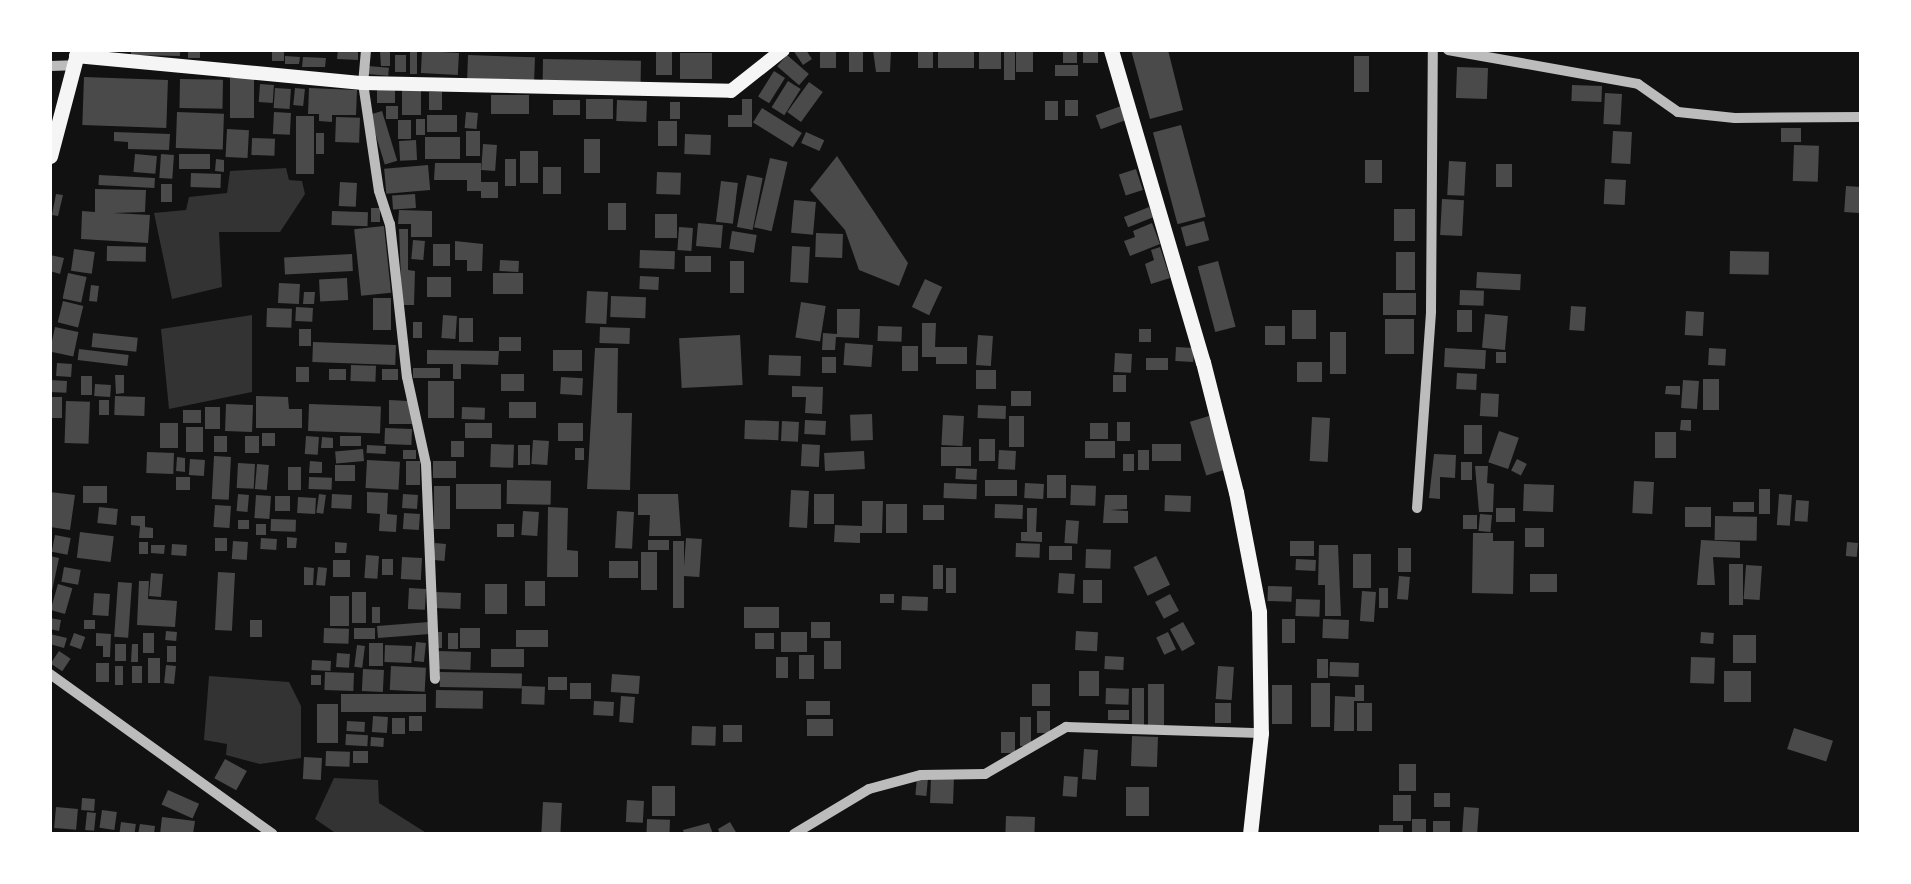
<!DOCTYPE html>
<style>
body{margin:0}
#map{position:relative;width:1911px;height:884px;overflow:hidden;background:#111;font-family:"DM Sans",sans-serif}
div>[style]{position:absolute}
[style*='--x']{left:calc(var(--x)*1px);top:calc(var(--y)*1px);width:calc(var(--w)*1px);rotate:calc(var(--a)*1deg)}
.water>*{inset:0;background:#333}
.building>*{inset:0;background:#4a4a4a;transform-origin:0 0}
.minor>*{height:10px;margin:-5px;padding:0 5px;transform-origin:5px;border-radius:5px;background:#bcbcbc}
.secondary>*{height:14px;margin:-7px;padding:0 7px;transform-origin:7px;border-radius:7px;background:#f5f5f5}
.primary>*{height:15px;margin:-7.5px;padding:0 7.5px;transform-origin:7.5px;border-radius:7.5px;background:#f5f5f5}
.trunk>*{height:15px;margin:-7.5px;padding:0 7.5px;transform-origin:7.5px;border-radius:7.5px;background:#f5f5f5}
span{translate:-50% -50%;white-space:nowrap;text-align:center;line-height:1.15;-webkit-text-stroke:10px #fff;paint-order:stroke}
.frame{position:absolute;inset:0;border:52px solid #fff;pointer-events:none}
</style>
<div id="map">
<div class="water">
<div style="clip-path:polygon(286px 168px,289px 180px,302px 181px,305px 194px,280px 232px,219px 232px,222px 287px,172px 299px,154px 213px,186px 210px,189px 197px,227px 193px,230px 171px)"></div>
<div style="clip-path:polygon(252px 315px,252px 392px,169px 409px,161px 329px)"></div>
<div style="clip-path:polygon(209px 676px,289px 682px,301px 706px,301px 758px,260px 764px,226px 755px,227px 744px,204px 740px)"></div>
<div style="clip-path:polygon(334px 778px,378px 780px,379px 803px,428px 834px,337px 834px,315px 819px)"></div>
</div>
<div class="building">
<div style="clip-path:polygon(131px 50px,180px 50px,180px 56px,131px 55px)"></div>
<div style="left:188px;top:50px;width:12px;height:8px"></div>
<div style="left:272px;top:50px;width:12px;height:11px"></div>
<div style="clip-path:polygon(338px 50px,358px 50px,358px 60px,337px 59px)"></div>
<div style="left:410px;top:50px;width:7px;height:24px"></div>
<div style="left:656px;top:50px;width:16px;height:25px"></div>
<div style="clip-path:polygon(793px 50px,806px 50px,812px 59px,803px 65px)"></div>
<div style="left:820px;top:50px;width:16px;height:18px"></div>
<div style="left:849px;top:50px;width:14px;height:22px"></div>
<div style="clip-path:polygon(873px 50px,891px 50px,890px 72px,876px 72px)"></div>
<div style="left:918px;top:50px;width:15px;height:18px"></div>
<div style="left:938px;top:50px;width:36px;height:18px"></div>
<div style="left:979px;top:50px;width:22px;height:19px"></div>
<div style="left:1004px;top:50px;width:11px;height:30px"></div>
<div style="left:1016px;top:50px;width:17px;height:22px"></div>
<div style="left:1083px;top:50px;width:15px;height:13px"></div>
<div style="clip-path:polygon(1131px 50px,1168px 50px,1183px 110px,1150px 119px)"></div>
<div style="clip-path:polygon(390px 51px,390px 66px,381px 66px,380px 52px)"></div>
<div style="left:422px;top:51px;width:37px;height:22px;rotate:3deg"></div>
<div style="left:1063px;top:51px;width:14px;height:12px"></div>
<div style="left:680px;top:53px;width:32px;height:26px"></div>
<div style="left:395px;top:55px;width:11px;height:17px"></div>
<div style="left:468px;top:55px;width:67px;height:24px;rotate:2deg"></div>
<div style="left:787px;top:55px;width:29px;height:15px;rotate:41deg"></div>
<div style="clip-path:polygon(285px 56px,300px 57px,299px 64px,285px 64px)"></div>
<div style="left:1354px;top:56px;width:15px;height:36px"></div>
<div style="clip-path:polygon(303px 57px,326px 58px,325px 67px,302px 67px)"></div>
<div style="left:543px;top:59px;width:98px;height:24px;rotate:1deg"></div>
<div style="left:1055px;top:65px;width:23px;height:11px"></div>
<div style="left:368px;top:66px;width:21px;height:8px;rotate:5deg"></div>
<div style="left:1457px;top:67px;width:31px;height:31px;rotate:2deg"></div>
<div style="left:774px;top:71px;width:13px;height:30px;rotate:32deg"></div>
<div style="left:84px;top:77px;width:84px;height:48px;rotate:2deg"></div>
<div style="left:230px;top:78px;width:24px;height:40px"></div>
<div style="left:180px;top:79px;width:43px;height:29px;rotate:1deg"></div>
<div style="left:788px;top:81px;width:15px;height:31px;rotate:32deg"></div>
<div style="left:809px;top:82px;width:17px;height:37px;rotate:36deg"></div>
<div style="left:260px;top:84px;width:14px;height:18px;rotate:4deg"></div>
<div style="left:1572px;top:85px;width:30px;height:16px;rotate:2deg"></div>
<div style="left:275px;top:88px;width:16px;height:20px;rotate:4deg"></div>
<div style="left:295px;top:88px;width:10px;height:17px;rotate:6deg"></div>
<div style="clip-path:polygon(309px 88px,357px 90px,356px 115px,332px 115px,332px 122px,319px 121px,319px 114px,308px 114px)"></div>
<div style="left:377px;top:90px;width:18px;height:13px"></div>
<div style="left:402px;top:90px;width:19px;height:25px"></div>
<div style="left:429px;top:92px;width:13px;height:18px"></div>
<div style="left:1605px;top:93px;width:17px;height:31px;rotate:3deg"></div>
<div style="left:491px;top:95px;width:38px;height:19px"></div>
<div style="left:586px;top:99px;width:27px;height:20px"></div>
<div style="clip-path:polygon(742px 99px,752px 99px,752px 127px,728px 127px,728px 115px,742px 115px)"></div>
<div style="left:553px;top:100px;width:27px;height:15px"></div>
<div style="left:617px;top:100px;width:30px;height:21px;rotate:2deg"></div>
<div style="left:1065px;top:100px;width:13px;height:16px"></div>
<div style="left:1045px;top:101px;width:13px;height:19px"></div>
<div style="left:670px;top:102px;width:10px;height:17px"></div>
<div style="left:398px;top:106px;width:13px;height:12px;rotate:90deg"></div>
<div style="left:1121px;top:106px;width:15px;height:27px;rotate:70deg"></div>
<div style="left:762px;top:108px;width:47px;height:17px;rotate:32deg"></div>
<div style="left:382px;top:111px;width:52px;height:13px;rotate:73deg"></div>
<div style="left:177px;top:112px;width:47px;height:36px;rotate:2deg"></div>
<div style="left:274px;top:112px;width:17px;height:22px;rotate:3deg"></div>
<div style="left:466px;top:112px;width:12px;height:16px;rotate:5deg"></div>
<div style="left:427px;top:115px;width:30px;height:17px"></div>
<div style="left:296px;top:116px;width:18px;height:58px"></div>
<div style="left:336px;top:117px;width:24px;height:25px;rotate:2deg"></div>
<div style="left:416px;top:119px;width:9px;height:16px"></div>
<div style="left:398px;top:120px;width:13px;height:19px"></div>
<div style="left:658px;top:121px;width:19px;height:25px"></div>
<div style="left:1181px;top:125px;width:95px;height:29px;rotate:75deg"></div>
<div style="left:1781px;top:128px;width:20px;height:14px"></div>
<div style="left:227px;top:129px;width:22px;height:28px;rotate:3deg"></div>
<div style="left:466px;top:131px;width:14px;height:25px"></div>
<div style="left:1613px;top:131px;width:19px;height:32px;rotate:3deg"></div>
<div style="clip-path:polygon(114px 132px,170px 134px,169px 150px,128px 149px,128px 142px,114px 141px)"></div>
<div style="left:806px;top:132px;width:20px;height:12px;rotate:24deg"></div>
<div style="left:316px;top:133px;width:8px;height:21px"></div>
<div style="left:685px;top:134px;width:26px;height:20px;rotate:2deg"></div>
<div style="left:425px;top:137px;width:35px;height:22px"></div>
<div style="left:252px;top:138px;width:23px;height:17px;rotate:2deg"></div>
<div style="left:584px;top:139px;width:16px;height:34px"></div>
<div style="left:416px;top:140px;width:20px;height:17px;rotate:87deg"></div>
<div style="left:483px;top:144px;width:14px;height:26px;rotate:4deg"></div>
<div style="left:1794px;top:145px;width:25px;height:36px;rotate:2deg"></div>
<div style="left:520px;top:151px;width:18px;height:32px"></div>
<div style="left:135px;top:154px;width:22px;height:18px;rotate:5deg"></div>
<div style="left:161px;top:154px;width:13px;height:24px;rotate:4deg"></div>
<div style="left:179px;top:154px;width:31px;height:15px"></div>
<div style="clip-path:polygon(837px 156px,908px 263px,899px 286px,859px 270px,845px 230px,810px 190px)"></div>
<div style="left:770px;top:158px;width:18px;height:71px;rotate:13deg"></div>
<div style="clip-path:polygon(216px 159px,224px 160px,224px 172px,215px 171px)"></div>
<div style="left:505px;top:159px;width:11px;height:27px"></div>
<div style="left:1365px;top:160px;width:17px;height:23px"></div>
<div style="left:1449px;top:161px;width:17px;height:34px;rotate:3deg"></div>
<div style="clip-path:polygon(435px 163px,481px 163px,481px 182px,498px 182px,498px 198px,481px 198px,481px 191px,467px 191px,467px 180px,434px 180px)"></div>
<div style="left:1496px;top:164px;width:16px;height:23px"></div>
<div style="left:428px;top:165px;width:25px;height:44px;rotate:85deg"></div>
<div style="left:543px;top:167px;width:18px;height:27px"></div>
<div style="left:1136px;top:169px;width:22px;height:18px;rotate:72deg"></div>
<div style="left:657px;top:172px;width:24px;height:22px;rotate:2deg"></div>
<div style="left:191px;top:173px;width:30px;height:14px;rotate:2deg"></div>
<div style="left:99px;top:175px;width:56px;height:10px;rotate:3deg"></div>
<div style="left:747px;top:175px;width:16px;height:53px;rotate:11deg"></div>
<div style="left:1605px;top:179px;width:21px;height:25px;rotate:3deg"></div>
<div style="left:721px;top:181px;width:17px;height:41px;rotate:7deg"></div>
<div style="left:340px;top:182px;width:17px;height:24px;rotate:3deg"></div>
<div style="left:161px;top:184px;width:11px;height:18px"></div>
<div style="left:1846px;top:186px;width:15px;height:26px;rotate:4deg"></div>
<div style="clip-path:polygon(95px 189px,146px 190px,145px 212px,113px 213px,150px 215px,148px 243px,81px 239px,82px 211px,95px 212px)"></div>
<div style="clip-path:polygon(56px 194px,63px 195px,58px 216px,52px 215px)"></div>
<div style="left:415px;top:194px;width:14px;height:23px;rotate:86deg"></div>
<div style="left:1442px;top:199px;width:22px;height:36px;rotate:3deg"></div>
<div style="left:794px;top:200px;width:22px;height:33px;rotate:5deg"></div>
<div style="left:608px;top:203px;width:18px;height:27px"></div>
<div style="left:1149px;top:207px;width:11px;height:27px;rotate:68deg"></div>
<div style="left:371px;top:208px;width:9px;height:14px"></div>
<div style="left:1394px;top:209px;width:21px;height:32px"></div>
<div style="clip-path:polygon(399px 210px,432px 211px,432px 237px,411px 237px,411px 224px,398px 224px)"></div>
<div style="left:332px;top:211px;width:36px;height:14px;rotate:2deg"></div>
<div style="left:655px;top:214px;width:22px;height:24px"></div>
<div style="left:1204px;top:221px;width:20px;height:24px;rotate:75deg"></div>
<div style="left:698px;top:223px;width:25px;height:23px;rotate:5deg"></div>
<div style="clip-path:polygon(1152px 223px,1160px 244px,1130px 256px,1124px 241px,1135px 237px,1133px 231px)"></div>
<div style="left:384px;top:226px;width:67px;height:30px;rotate:84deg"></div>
<div style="left:679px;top:227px;width:14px;height:23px;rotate:4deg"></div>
<div style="clip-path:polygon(399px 229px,408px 229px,408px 270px,415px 271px,414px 305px,402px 305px)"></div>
<div style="left:732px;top:231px;width:25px;height:18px;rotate:9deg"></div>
<div style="left:816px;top:233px;width:27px;height:24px;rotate:2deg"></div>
<div style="left:413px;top:240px;width:12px;height:19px;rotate:5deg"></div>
<div style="clip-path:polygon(455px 241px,483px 244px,482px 271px,467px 271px,467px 260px,455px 260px)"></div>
<div style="left:433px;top:244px;width:17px;height:22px"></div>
<div style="left:107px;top:246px;width:39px;height:15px;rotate:1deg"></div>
<div style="left:792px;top:246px;width:18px;height:36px;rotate:3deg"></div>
<div style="clip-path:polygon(1160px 247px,1170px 278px,1151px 284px,1145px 264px,1154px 260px,1151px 250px)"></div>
<div style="left:74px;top:249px;width:21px;height:22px;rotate:8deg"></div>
<div style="left:640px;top:250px;width:35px;height:18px;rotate:2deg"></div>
<div style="left:1730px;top:251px;width:39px;height:23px;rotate:1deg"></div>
<div style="left:1396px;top:252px;width:19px;height:38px"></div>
<div style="left:352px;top:254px;width:17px;height:68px;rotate:87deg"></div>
<div style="clip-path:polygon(50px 255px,64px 258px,60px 274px,50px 271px)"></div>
<div style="left:685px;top:256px;width:26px;height:16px"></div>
<div style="left:500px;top:260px;width:19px;height:11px;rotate:3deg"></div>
<div style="left:730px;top:261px;width:14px;height:32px"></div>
<div style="left:1218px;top:261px;width:68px;height:21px;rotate:75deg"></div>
<div style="left:1477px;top:272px;width:44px;height:16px;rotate:3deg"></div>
<div style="left:68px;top:273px;width:19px;height:26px;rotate:12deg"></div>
<div style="left:493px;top:273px;width:30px;height:21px"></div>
<div style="left:640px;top:276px;width:19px;height:13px;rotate:3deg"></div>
<div style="left:427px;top:277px;width:24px;height:20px"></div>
<div style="left:347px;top:278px;width:22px;height:28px;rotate:87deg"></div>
<div style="left:925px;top:279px;width:19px;height:31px;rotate:25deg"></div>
<div style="left:279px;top:283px;width:21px;height:20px;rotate:3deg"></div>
<div style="left:91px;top:285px;width:8px;height:16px;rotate:7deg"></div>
<div style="left:1460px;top:290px;width:24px;height:15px;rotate:2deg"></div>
<div style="left:587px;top:291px;width:21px;height:32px;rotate:3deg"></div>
<div style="clip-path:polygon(304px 292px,315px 292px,314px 304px,303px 304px)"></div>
<div style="left:1383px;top:293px;width:33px;height:22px"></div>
<div style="left:611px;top:296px;width:35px;height:21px;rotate:2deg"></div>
<div style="left:373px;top:298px;width:18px;height:32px"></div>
<div style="left:63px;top:301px;width:21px;height:22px;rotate:14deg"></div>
<div style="left:801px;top:302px;width:25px;height:36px;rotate:9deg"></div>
<div style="left:1571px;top:306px;width:15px;height:24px;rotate:4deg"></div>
<div style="left:296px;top:307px;width:17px;height:14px;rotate:3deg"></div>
<div style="left:267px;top:308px;width:25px;height:19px;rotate:2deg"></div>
<div style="clip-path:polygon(837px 309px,860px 309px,859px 338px,836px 337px,835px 350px,822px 350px,823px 333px,837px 334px)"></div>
<div style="left:1292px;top:310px;width:24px;height:29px"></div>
<div style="left:1457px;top:310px;width:15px;height:22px"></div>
<div style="left:1686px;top:311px;width:18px;height:24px;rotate:3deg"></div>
<div style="left:1485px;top:314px;width:23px;height:34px;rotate:5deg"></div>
<div style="left:443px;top:315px;width:14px;height:23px;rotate:4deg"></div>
<div style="left:459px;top:318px;width:14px;height:24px"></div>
<div style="left:1385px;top:319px;width:29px;height:35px"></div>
<div style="left:413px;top:322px;width:9px;height:16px"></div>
<div style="clip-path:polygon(922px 323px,936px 323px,935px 347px,967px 347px,967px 364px,936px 364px,936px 357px,922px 357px)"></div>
<div style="left:878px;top:326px;width:24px;height:15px;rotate:2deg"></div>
<div style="left:1265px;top:326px;width:20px;height:19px"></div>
<div style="left:55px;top:327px;width:24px;height:25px;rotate:12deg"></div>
<div style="left:600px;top:327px;width:30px;height:16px;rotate:2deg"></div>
<div style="left:299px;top:329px;width:12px;height:17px"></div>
<div style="left:1139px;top:329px;width:12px;height:13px"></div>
<div style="left:1330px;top:332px;width:16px;height:42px"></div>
<div style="left:93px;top:333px;width:45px;height:14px;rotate:6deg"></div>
<div style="left:740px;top:335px;width:50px;height:61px;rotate:87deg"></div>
<div style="left:978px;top:335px;width:15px;height:30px;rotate:4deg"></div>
<div style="left:499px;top:337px;width:22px;height:14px"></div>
<div style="left:313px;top:342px;width:83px;height:20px;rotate:2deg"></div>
<div style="left:845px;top:343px;width:28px;height:22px;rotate:4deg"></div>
<div style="left:902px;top:346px;width:16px;height:25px"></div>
<div style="left:1176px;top:347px;width:18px;height:14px;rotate:3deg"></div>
<div style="clip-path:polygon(595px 348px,618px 348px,617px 413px,632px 413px,630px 490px,587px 489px)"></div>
<div style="left:1445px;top:348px;width:41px;height:19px;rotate:3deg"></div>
<div style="left:1709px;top:348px;width:17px;height:17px;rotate:3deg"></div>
<div style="left:79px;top:349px;width:50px;height:11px;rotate:7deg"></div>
<div style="clip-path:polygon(427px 350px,499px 351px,498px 365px,461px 364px,461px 379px,453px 379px,453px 364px,427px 364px)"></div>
<div style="left:553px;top:350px;width:29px;height:21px"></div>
<div style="left:1496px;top:352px;width:10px;height:11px"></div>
<div style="left:1115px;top:353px;width:17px;height:19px;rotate:3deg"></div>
<div style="left:769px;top:355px;width:32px;height:20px;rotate:2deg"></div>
<div style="left:836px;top:357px;width:16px;height:14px;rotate:90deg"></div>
<div style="left:1146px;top:358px;width:22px;height:12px"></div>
<div style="left:1297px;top:362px;width:25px;height:20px"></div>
<div style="left:57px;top:363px;width:15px;height:13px;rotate:4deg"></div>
<div style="left:351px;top:365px;width:25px;height:16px;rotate:2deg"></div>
<div style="left:296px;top:367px;width:13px;height:15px"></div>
<div style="left:413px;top:368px;width:27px;height:10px"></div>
<div style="left:329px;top:369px;width:17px;height:11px"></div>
<div style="left:382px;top:369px;width:16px;height:11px"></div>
<div style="left:976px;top:370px;width:20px;height:19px"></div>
<div style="left:1457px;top:373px;width:20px;height:16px;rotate:3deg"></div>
<div style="left:501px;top:374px;width:23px;height:17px"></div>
<div style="clip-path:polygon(115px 375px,124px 375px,124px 393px,116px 394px)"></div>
<div style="left:1113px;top:375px;width:13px;height:17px"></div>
<div style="left:81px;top:376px;width:11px;height:19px"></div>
<div style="left:561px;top:377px;width:22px;height:17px;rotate:3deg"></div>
<div style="left:1703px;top:379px;width:16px;height:31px"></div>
<div style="left:50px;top:380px;width:17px;height:12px;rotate:3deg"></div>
<div style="left:1683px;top:380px;width:16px;height:28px;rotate:4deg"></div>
<div style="left:428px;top:381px;width:26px;height:37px"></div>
<div style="left:95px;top:384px;width:16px;height:12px;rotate:4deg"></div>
<div style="clip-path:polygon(792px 386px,823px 387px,822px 414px,805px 413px,806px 397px,792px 397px)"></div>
<div style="clip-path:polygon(1666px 386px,1680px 386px,1680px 395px,1665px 394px)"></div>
<div style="left:1011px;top:391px;width:20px;height:15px"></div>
<div style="left:1481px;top:393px;width:18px;height:23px;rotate:3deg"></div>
<div style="left:115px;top:396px;width:30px;height:19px;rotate:2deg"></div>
<div style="clip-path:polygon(256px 396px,288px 397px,289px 409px,302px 409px,302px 428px,256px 428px)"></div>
<div style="left:50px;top:397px;width:12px;height:21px"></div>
<div style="left:99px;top:400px;width:10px;height:15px"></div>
<div style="clip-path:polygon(389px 400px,408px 401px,412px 424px,389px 424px)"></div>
<div style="left:66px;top:401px;width:24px;height:42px;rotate:2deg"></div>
<div style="left:509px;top:402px;width:27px;height:16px"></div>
<div style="left:226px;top:404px;width:27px;height:27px;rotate:2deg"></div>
<div style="left:309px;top:404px;width:72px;height:27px;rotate:2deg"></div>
<div style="left:978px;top:405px;width:28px;height:13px;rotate:2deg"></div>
<div style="left:205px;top:407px;width:15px;height:22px"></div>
<div style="left:462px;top:407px;width:23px;height:12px;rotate:2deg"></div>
<div style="left:183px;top:410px;width:18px;height:13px"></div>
<div style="left:872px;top:414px;width:26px;height:22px;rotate:88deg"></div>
<div style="left:943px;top:415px;width:21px;height:30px;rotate:3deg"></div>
<div style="left:1009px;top:416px;width:15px;height:31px"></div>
<div style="left:1209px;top:416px;width:56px;height:20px;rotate:73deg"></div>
<div style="left:1312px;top:417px;width:18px;height:44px;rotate:3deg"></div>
<div style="left:745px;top:420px;width:34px;height:19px;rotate:2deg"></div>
<div style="left:805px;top:420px;width:21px;height:14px;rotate:3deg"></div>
<div style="clip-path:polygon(1681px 420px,1691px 420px,1691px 431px,1680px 430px)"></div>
<div style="left:782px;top:421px;width:17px;height:20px;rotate:3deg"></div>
<div style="left:1117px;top:422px;width:13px;height:19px"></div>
<div style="left:160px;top:423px;width:18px;height:25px"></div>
<div style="left:465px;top:423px;width:27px;height:15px"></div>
<div style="left:558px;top:423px;width:25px;height:18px"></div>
<div style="left:1090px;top:423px;width:18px;height:16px"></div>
<div style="left:1464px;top:425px;width:18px;height:29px"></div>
<div style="left:186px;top:427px;width:17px;height:25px"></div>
<div style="left:385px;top:428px;width:27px;height:16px;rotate:2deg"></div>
<div style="left:1499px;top:431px;width:21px;height:33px;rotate:19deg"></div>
<div style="left:1655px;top:432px;width:21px;height:26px"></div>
<div style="left:262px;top:433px;width:13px;height:13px"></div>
<div style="left:214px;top:436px;width:13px;height:16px"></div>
<div style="left:245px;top:436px;width:14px;height:17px"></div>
<div style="left:306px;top:436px;width:13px;height:18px;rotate:4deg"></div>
<div style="left:340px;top:436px;width:21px;height:10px"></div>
<div style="clip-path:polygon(322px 437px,333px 438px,333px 448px,321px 448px)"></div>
<div style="left:979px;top:439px;width:16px;height:22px"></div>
<div style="left:533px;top:440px;width:16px;height:24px;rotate:4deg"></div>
<div style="left:451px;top:441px;width:13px;height:16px"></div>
<div style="left:1085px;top:441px;width:30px;height:17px"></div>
<div style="left:491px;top:444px;width:23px;height:23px;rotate:2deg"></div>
<div style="left:802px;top:444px;width:18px;height:22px;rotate:3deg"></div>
<div style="left:1152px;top:444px;width:29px;height:17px"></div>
<div style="left:367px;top:445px;width:19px;height:8px;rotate:3deg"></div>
<div style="left:518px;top:445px;width:12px;height:20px"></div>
<div style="left:941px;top:447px;width:30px;height:19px"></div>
<div style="left:575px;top:448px;width:9px;height:12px"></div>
<div style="left:363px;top:449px;width:12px;height:28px;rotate:85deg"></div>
<div style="left:403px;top:450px;width:13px;height:9px"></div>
<div style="left:999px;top:450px;width:17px;height:19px;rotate:3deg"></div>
<div style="left:1138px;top:450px;width:11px;height:20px"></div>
<div style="left:864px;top:451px;width:18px;height:40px;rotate:87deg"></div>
<div style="left:147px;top:452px;width:27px;height:21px;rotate:2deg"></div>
<div style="left:1123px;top:454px;width:11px;height:17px"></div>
<div style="clip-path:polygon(1434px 454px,1456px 455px,1455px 478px,1440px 477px,1440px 499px,1429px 498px)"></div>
<div style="left:214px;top:456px;width:17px;height:43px;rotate:3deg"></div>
<div style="clip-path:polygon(177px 457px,185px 458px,185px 472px,176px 471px)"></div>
<div style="left:190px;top:459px;width:15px;height:16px;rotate:4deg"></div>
<div style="left:1517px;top:459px;width:11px;height:13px;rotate:27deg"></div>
<div style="left:367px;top:460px;width:33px;height:28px;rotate:3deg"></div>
<div style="clip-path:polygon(310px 461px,322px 462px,322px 473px,309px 473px)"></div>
<div style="left:406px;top:461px;width:14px;height:24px"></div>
<div style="left:433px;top:461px;width:23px;height:17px"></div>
<div style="left:1461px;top:462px;width:11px;height:18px"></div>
<div style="left:238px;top:463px;width:17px;height:25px;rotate:3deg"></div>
<div style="left:257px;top:464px;width:12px;height:25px;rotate:5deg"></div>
<div style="left:335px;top:465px;width:20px;height:16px"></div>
<div style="clip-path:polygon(1475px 466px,1488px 466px,1487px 483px,1494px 484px,1493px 512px,1479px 512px)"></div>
<div style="left:288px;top:467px;width:13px;height:23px"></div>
<div style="left:956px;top:468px;width:21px;height:11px;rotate:3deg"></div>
<div style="left:1047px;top:475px;width:19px;height:23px"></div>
<div style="left:176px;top:477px;width:14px;height:13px"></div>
<div style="left:309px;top:477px;width:23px;height:12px;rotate:2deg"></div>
<div style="left:507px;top:480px;width:44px;height:24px;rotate:1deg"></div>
<div style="left:985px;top:480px;width:32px;height:16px"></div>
<div style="left:1634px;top:481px;width:20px;height:32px;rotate:3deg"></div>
<div style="left:944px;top:483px;width:33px;height:15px;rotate:2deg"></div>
<div style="left:1025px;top:483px;width:19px;height:15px;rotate:3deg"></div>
<div style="left:456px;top:484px;width:45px;height:25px"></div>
<div style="left:1524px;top:484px;width:30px;height:27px;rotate:2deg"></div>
<div style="left:1071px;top:485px;width:25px;height:20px;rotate:2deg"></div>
<div style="left:83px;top:486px;width:24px;height:17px"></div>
<div style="left:434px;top:486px;width:16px;height:43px"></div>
<div style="left:1759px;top:489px;width:11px;height:25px"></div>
<div style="left:791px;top:490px;width:18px;height:37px;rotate:3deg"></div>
<div style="clip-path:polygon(50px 492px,75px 495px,70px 530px,50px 527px)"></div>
<div style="clip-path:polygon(367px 492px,388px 493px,387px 514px,397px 515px,396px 532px,379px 531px,380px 514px,367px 513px)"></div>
<div style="left:238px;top:494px;width:11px;height:17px;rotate:5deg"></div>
<div style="left:319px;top:494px;width:7px;height:19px;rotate:8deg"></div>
<div style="left:332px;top:494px;width:20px;height:14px;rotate:3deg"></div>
<div style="left:403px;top:494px;width:15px;height:14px;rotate:4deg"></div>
<div style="clip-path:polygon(638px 494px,678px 494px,681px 536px,649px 536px,650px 515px,638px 515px)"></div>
<div style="left:814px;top:494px;width:20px;height:30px"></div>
<div style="left:1779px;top:494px;width:13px;height:31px;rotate:4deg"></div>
<div style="left:256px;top:495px;width:15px;height:23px;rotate:4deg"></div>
<div style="clip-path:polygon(1105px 495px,1127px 495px,1127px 509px,1110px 510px,1128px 511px,1128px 523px,1103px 523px)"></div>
<div style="left:1165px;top:495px;width:26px;height:16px;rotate:2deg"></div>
<div style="left:275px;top:496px;width:15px;height:15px"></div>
<div style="left:298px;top:497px;width:18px;height:16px;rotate:3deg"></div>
<div style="left:1796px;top:500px;width:13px;height:21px;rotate:4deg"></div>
<div style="clip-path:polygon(862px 501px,883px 501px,882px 533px,860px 533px,860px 543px,834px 542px,835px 525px,862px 526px)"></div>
<div style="left:1733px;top:502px;width:21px;height:10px"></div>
<div style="left:886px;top:504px;width:21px;height:29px"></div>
<div style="left:995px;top:504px;width:28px;height:14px;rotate:2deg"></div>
<div style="left:215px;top:505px;width:16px;height:22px;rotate:4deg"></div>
<div style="left:923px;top:505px;width:21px;height:15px"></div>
<div style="left:99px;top:507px;width:19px;height:16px;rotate:6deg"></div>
<div style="clip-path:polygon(548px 507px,568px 508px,567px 550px,578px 551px,578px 577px,547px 577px)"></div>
<div style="left:1685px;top:507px;width:26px;height:20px"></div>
<div style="clip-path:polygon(1027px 508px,1037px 508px,1036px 532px,1042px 532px,1042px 542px,1021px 541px,1021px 532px,1027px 532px)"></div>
<div style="left:1496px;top:508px;width:19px;height:14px"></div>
<div style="left:523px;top:511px;width:16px;height:24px;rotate:4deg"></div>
<div style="left:617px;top:511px;width:17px;height:37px;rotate:3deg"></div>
<div style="left:404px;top:513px;width:16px;height:16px;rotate:4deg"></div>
<div style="left:1480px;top:514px;width:12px;height:17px;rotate:5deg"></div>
<div style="left:1463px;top:515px;width:14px;height:14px"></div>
<div style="clip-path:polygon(131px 516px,145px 516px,145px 527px,153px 528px,153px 538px,139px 538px,140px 526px,131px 525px)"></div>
<div style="left:1715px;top:516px;width:42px;height:24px;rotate:1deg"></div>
<div style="left:271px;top:519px;width:25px;height:12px;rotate:2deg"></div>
<div style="left:238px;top:520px;width:11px;height:9px"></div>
<div style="left:1066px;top:520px;width:13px;height:23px;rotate:4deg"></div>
<div style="left:256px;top:524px;width:10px;height:11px"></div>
<div style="left:497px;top:524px;width:17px;height:13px"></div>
<div style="left:1525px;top:528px;width:19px;height:19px"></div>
<div style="left:80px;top:532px;width:34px;height:26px;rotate:7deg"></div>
<div style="clip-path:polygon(1473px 533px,1493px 533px,1493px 541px,1514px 541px,1513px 594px,1472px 593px)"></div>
<div style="left:55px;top:535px;width:16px;height:17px;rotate:11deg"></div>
<div style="clip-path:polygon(287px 537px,297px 538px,296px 548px,287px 548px)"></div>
<div style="left:215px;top:538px;width:12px;height:13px"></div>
<div style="left:261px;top:538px;width:16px;height:11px;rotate:4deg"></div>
<div style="left:686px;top:538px;width:16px;height:38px;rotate:4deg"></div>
<div style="left:648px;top:540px;width:21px;height:10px"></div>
<div style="clip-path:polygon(1701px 540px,1740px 542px,1740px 558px,1713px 557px,1715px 585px,1697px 585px)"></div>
<div style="left:233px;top:541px;width:15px;height:18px;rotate:4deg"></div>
<div style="left:673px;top:541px;width:11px;height:67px"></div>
<div style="left:1290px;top:541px;width:24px;height:15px"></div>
<div style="left:139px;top:542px;width:9px;height:12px"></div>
<div style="clip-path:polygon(335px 542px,347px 543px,346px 553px,335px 553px)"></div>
<div style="left:1847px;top:542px;width:11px;height:14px;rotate:5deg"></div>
<div style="left:435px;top:543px;width:11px;height:17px;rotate:5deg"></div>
<div style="left:1016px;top:543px;width:24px;height:14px;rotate:2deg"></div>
<div style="left:172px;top:544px;width:15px;height:11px;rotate:4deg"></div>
<div style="clip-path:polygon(151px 545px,165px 545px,164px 554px,151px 553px)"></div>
<div style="clip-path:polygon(1319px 545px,1338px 545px,1341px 616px,1325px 616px,1325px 585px,1318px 585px)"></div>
<div style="left:1049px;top:546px;width:23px;height:14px"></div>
<div style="left:1398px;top:548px;width:13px;height:24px"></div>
<div style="left:1086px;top:549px;width:25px;height:19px;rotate:2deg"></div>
<div style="left:641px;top:552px;width:16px;height:38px"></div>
<div style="left:1353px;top:554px;width:18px;height:34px"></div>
<div style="left:366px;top:555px;width:13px;height:23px;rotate:4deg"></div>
<div style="clip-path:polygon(50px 556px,59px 558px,52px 591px,50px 591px)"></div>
<div style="left:1156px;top:556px;width:32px;height:25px;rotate:64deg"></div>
<div style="left:402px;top:557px;width:20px;height:22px;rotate:3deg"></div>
<div style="left:382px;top:559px;width:11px;height:16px"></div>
<div style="left:1296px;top:559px;width:20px;height:11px;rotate:3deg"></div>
<div style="left:333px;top:560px;width:17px;height:17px"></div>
<div style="left:609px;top:561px;width:29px;height:17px"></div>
<div style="left:1729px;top:564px;width:14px;height:41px"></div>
<div style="left:933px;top:565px;width:10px;height:24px"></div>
<div style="left:1746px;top:565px;width:16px;height:34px;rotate:4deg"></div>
<div style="left:64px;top:567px;width:17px;height:15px;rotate:10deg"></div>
<div style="clip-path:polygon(304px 567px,314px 568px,313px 585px,304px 585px)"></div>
<div style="left:318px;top:567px;width:9px;height:18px;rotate:6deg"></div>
<div style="left:946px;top:568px;width:10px;height:25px"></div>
<div style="left:218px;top:572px;width:17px;height:58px;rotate:3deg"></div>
<div style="left:151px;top:573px;width:12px;height:23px;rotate:5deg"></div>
<div style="left:1059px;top:573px;width:16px;height:20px;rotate:4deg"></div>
<div style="left:1530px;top:574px;width:27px;height:18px"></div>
<div style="left:1399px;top:576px;width:11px;height:23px;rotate:5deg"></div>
<div style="left:1083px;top:580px;width:19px;height:23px"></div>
<div style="clip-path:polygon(139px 581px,149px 581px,148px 599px,177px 601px,175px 627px,137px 625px)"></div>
<div style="left:525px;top:581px;width:20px;height:25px"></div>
<div style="left:118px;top:582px;width:14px;height:55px;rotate:4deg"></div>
<div style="left:58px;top:584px;width:15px;height:27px;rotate:16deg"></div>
<div style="left:485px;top:584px;width:22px;height:30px"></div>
<div style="left:1268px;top:586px;width:24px;height:15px;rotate:2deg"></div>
<div style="left:409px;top:588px;width:17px;height:21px;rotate:3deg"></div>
<div style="left:1379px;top:588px;width:9px;height:20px"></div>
<div style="left:1362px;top:591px;width:14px;height:30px;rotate:4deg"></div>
<div style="left:352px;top:592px;width:14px;height:31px"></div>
<div style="left:435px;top:592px;width:26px;height:16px;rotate:2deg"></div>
<div style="left:94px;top:593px;width:16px;height:22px;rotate:4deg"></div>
<div style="left:894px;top:594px;width:9px;height:14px;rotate:90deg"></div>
<div style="left:1170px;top:594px;width:19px;height:17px;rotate:62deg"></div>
<div style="left:330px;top:596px;width:19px;height:30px"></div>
<div style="left:902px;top:596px;width:26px;height:14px;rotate:2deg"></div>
<div style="left:1296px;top:599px;width:24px;height:17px;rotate:2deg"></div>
<div style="left:372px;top:607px;width:8px;height:16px"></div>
<div style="left:744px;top:607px;width:35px;height:21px"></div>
<div style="clip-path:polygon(50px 618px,61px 620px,59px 631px,50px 629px)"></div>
<div style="left:1282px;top:619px;width:13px;height:24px"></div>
<div style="left:1323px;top:619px;width:26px;height:19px;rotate:2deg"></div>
<div style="left:84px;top:620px;width:11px;height:9px"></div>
<div style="left:250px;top:620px;width:12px;height:17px"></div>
<div style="clip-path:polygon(429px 622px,430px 632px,442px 632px,442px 648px,430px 648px,430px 634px,378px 638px,377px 626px)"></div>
<div style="left:811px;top:622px;width:19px;height:16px"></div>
<div style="left:1183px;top:622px;width:25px;height:15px;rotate:61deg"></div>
<div style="left:324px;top:628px;width:25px;height:15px;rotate:2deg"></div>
<div style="left:354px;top:628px;width:21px;height:11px"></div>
<div style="left:460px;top:628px;width:20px;height:20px"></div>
<div style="left:516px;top:630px;width:32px;height:17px"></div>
<div style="left:166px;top:631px;width:11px;height:9px;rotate:5deg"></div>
<div style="left:1076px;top:631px;width:22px;height:19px;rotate:3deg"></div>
<div style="left:781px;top:632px;width:26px;height:20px"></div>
<div style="left:1168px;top:632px;width:19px;height:13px;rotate:65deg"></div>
<div style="left:1701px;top:632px;width:13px;height:11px;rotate:4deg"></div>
<div style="left:74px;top:633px;width:12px;height:13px;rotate:20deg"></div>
<div style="clip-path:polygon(96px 633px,111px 634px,110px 657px,103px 657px,103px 646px,96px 646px)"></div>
<div style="left:143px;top:633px;width:11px;height:20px"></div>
<div style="left:448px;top:633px;width:10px;height:16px"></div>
<div style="left:755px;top:633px;width:19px;height:16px"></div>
<div style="clip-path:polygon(50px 634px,67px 638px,64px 648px,50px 644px)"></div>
<div style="left:1733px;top:635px;width:23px;height:28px"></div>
<div style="left:824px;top:641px;width:17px;height:28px"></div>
<div style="left:416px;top:642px;width:10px;height:19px;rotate:6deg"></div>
<div style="left:369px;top:643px;width:14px;height:23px"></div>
<div style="left:115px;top:644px;width:11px;height:17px"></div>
<div style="clip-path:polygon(132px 644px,138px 644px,138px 662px,131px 662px)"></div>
<div style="left:357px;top:645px;width:8px;height:22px;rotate:7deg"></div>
<div style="left:385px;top:645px;width:27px;height:17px;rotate:2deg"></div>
<div style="left:167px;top:646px;width:9px;height:16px"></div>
<div style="left:491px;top:649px;width:33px;height:18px"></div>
<div style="left:59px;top:651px;width:14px;height:15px;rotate:34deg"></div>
<div style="left:439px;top:651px;width:32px;height:18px;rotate:2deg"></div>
<div style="left:337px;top:653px;width:13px;height:14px;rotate:4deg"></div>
<div style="left:799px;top:655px;width:15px;height:24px"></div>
<div style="left:1105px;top:656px;width:19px;height:13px;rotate:3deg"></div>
<div style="left:776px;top:657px;width:12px;height:21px"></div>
<div style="left:1691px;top:657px;width:24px;height:26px;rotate:2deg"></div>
<div style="left:148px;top:658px;width:12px;height:25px"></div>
<div style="left:1317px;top:659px;width:11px;height:19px"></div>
<div style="left:312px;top:660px;width:19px;height:10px;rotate:3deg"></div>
<div style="left:1330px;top:662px;width:29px;height:14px;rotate:2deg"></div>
<div style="left:96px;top:663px;width:13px;height:19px"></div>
<div style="left:166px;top:665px;width:10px;height:18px;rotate:6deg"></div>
<div style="left:115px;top:666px;width:8px;height:19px"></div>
<div style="left:132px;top:666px;width:10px;height:17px"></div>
<div style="left:391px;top:666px;width:35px;height:24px;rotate:3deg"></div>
<div style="left:1218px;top:666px;width:16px;height:33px;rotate:4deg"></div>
<div style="left:363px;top:669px;width:21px;height:22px;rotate:3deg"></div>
<div style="left:1079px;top:671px;width:20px;height:25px"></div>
<div style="left:1724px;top:671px;width:27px;height:31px"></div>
<div style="left:325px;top:672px;width:29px;height:18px;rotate:2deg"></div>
<div style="left:440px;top:672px;width:82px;height:15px;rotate:1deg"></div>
<div style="left:612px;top:674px;width:28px;height:18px;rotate:4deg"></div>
<div style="left:311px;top:675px;width:10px;height:10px"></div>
<div style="left:548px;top:677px;width:19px;height:13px"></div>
<div style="left:570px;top:683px;width:21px;height:16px"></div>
<div style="left:1311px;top:683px;width:19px;height:44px"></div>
<div style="left:1032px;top:684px;width:18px;height:22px"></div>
<div style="left:1148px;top:684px;width:16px;height:41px"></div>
<div style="left:1272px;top:685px;width:20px;height:39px"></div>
<div style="clip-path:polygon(1355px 685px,1364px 685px,1364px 701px,1354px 701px,1354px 731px,1334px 731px,1335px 696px,1355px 697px)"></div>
<div style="left:522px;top:686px;width:23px;height:18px;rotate:2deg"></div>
<div style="left:1106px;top:688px;width:23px;height:16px;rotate:2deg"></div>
<div style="left:1132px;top:688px;width:12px;height:37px"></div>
<div style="left:436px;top:690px;width:47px;height:18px;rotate:1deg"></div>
<div style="left:426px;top:694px;width:18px;height:85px;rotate:90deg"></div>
<div style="left:621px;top:696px;width:14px;height:26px;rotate:4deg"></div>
<div style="left:594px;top:701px;width:20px;height:14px;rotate:3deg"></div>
<div style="left:806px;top:701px;width:24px;height:14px"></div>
<div style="left:1215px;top:703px;width:16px;height:20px"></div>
<div style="left:1357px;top:703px;width:15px;height:28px"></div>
<div style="left:317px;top:704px;width:21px;height:39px"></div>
<div style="left:1108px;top:710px;width:21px;height:10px"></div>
<div style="left:1037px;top:711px;width:13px;height:22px"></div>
<div style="left:373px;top:716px;width:15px;height:16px;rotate:4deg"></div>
<div style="left:409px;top:716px;width:13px;height:15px"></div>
<div style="left:1020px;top:717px;width:11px;height:29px"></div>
<div style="left:392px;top:718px;width:13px;height:16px"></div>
<div style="left:807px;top:719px;width:26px;height:17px"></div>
<div style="left:347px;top:721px;width:18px;height:10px;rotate:3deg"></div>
<div style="left:723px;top:725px;width:19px;height:17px"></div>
<div style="left:692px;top:726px;width:24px;height:19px;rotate:2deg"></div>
<div style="left:1794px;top:728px;width:41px;height:22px;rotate:18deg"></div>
<div style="left:1001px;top:732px;width:14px;height:21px"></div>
<div style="left:346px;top:734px;width:22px;height:11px;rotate:3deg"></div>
<div style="left:1132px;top:736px;width:26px;height:30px;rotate:2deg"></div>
<div style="left:371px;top:737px;width:13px;height:9px;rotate:4deg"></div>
<div style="left:1084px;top:749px;width:14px;height:30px;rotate:4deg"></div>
<div style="left:326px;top:751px;width:24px;height:15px;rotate:2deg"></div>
<div style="left:353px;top:751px;width:15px;height:12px"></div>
<div style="left:304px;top:757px;width:18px;height:22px;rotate:3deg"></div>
<div style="left:225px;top:759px;width:25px;height:22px;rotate:29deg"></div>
<div style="left:1399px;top:764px;width:17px;height:27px"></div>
<div style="left:931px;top:776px;width:23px;height:27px;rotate:2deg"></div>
<div style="left:1064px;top:776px;width:14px;height:20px;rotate:4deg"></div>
<div style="left:917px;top:777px;width:11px;height:18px;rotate:5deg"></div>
<div style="left:652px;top:786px;width:23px;height:30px"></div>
<div style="left:1126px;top:787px;width:23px;height:29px"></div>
<div style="left:168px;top:790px;width:34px;height:16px;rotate:24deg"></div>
<div style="left:1434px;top:793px;width:16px;height:14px"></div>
<div style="left:1393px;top:795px;width:18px;height:26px"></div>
<div style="left:82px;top:798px;width:13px;height:12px;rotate:4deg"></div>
<div style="left:627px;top:800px;width:17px;height:22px;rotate:3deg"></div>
<div style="left:543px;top:802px;width:19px;height:32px;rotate:3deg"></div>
<div style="left:56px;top:807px;width:22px;height:21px;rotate:5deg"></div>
<div style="left:1464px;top:807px;width:15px;height:27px;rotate:4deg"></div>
<div style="left:102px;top:810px;width:15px;height:18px;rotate:8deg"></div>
<div style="left:87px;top:812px;width:9px;height:18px;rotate:6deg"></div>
<div style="left:1006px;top:816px;width:29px;height:18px;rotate:2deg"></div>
<div style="clip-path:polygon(162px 817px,195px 821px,193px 834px,160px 834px)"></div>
<div style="left:647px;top:819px;width:23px;height:15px;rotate:2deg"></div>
<div style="left:1412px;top:819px;width:14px;height:15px"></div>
<div style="left:1433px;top:821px;width:17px;height:13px"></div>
<div style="left:121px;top:822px;width:15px;height:10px;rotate:8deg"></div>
<div style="clip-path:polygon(730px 822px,737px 834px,720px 834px,718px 829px)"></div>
<div style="clip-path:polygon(709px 823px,713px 834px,684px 834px,683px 830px)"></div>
<div style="clip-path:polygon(140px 824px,155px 826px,154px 834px,138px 834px)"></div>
<div style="left:1379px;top:825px;width:24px;height:9px"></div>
</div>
<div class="minor">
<div style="--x:366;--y:50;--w:33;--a:95"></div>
<div style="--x:363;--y:83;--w:109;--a:81.6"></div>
<div style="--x:379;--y:191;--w:35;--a:72"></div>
<div style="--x:390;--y:224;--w:154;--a:83.7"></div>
<div style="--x:407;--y:377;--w:89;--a:77.7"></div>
<div style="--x:426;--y:464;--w:215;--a:87.6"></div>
<div style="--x:1448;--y:50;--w:193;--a:10.1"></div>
<div style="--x:1638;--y:84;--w:49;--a:35"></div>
<div style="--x:1678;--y:112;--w:57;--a:6"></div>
<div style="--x:1735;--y:118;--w:126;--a:-0.5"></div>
<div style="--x:50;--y:66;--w:23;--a:-2"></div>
<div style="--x:1417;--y:508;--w:197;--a:-85.9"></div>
<div style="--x:1431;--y:311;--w:261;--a:-89.6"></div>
<div style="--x:50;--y:674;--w:274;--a:35.7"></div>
<div style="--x:794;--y:834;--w:87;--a:-31"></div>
<div style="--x:869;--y:789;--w:54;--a:-15.1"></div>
<div style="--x:921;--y:775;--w:64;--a:-0.9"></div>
<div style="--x:985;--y:774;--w:94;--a:-30.1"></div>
<div style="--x:1066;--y:727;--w:195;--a:1.8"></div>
</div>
<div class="secondary">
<div style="--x:76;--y:56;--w:288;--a:5.4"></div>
<div style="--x:363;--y:83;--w:368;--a:1.2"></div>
<div style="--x:731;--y:91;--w:66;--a:-38.3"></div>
</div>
<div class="primary">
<div style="--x:1111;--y:50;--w:325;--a:73.6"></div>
<div style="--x:1203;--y:362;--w:134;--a:75.8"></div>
<div style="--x:1236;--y:492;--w:122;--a:79.1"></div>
<div style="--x:1259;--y:612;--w:121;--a:89.1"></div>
<div style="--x:1261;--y:733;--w:102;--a:96.2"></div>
</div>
<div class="trunk">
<div style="--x:50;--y:156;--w:110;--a:-75.2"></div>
</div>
<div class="frame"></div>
</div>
